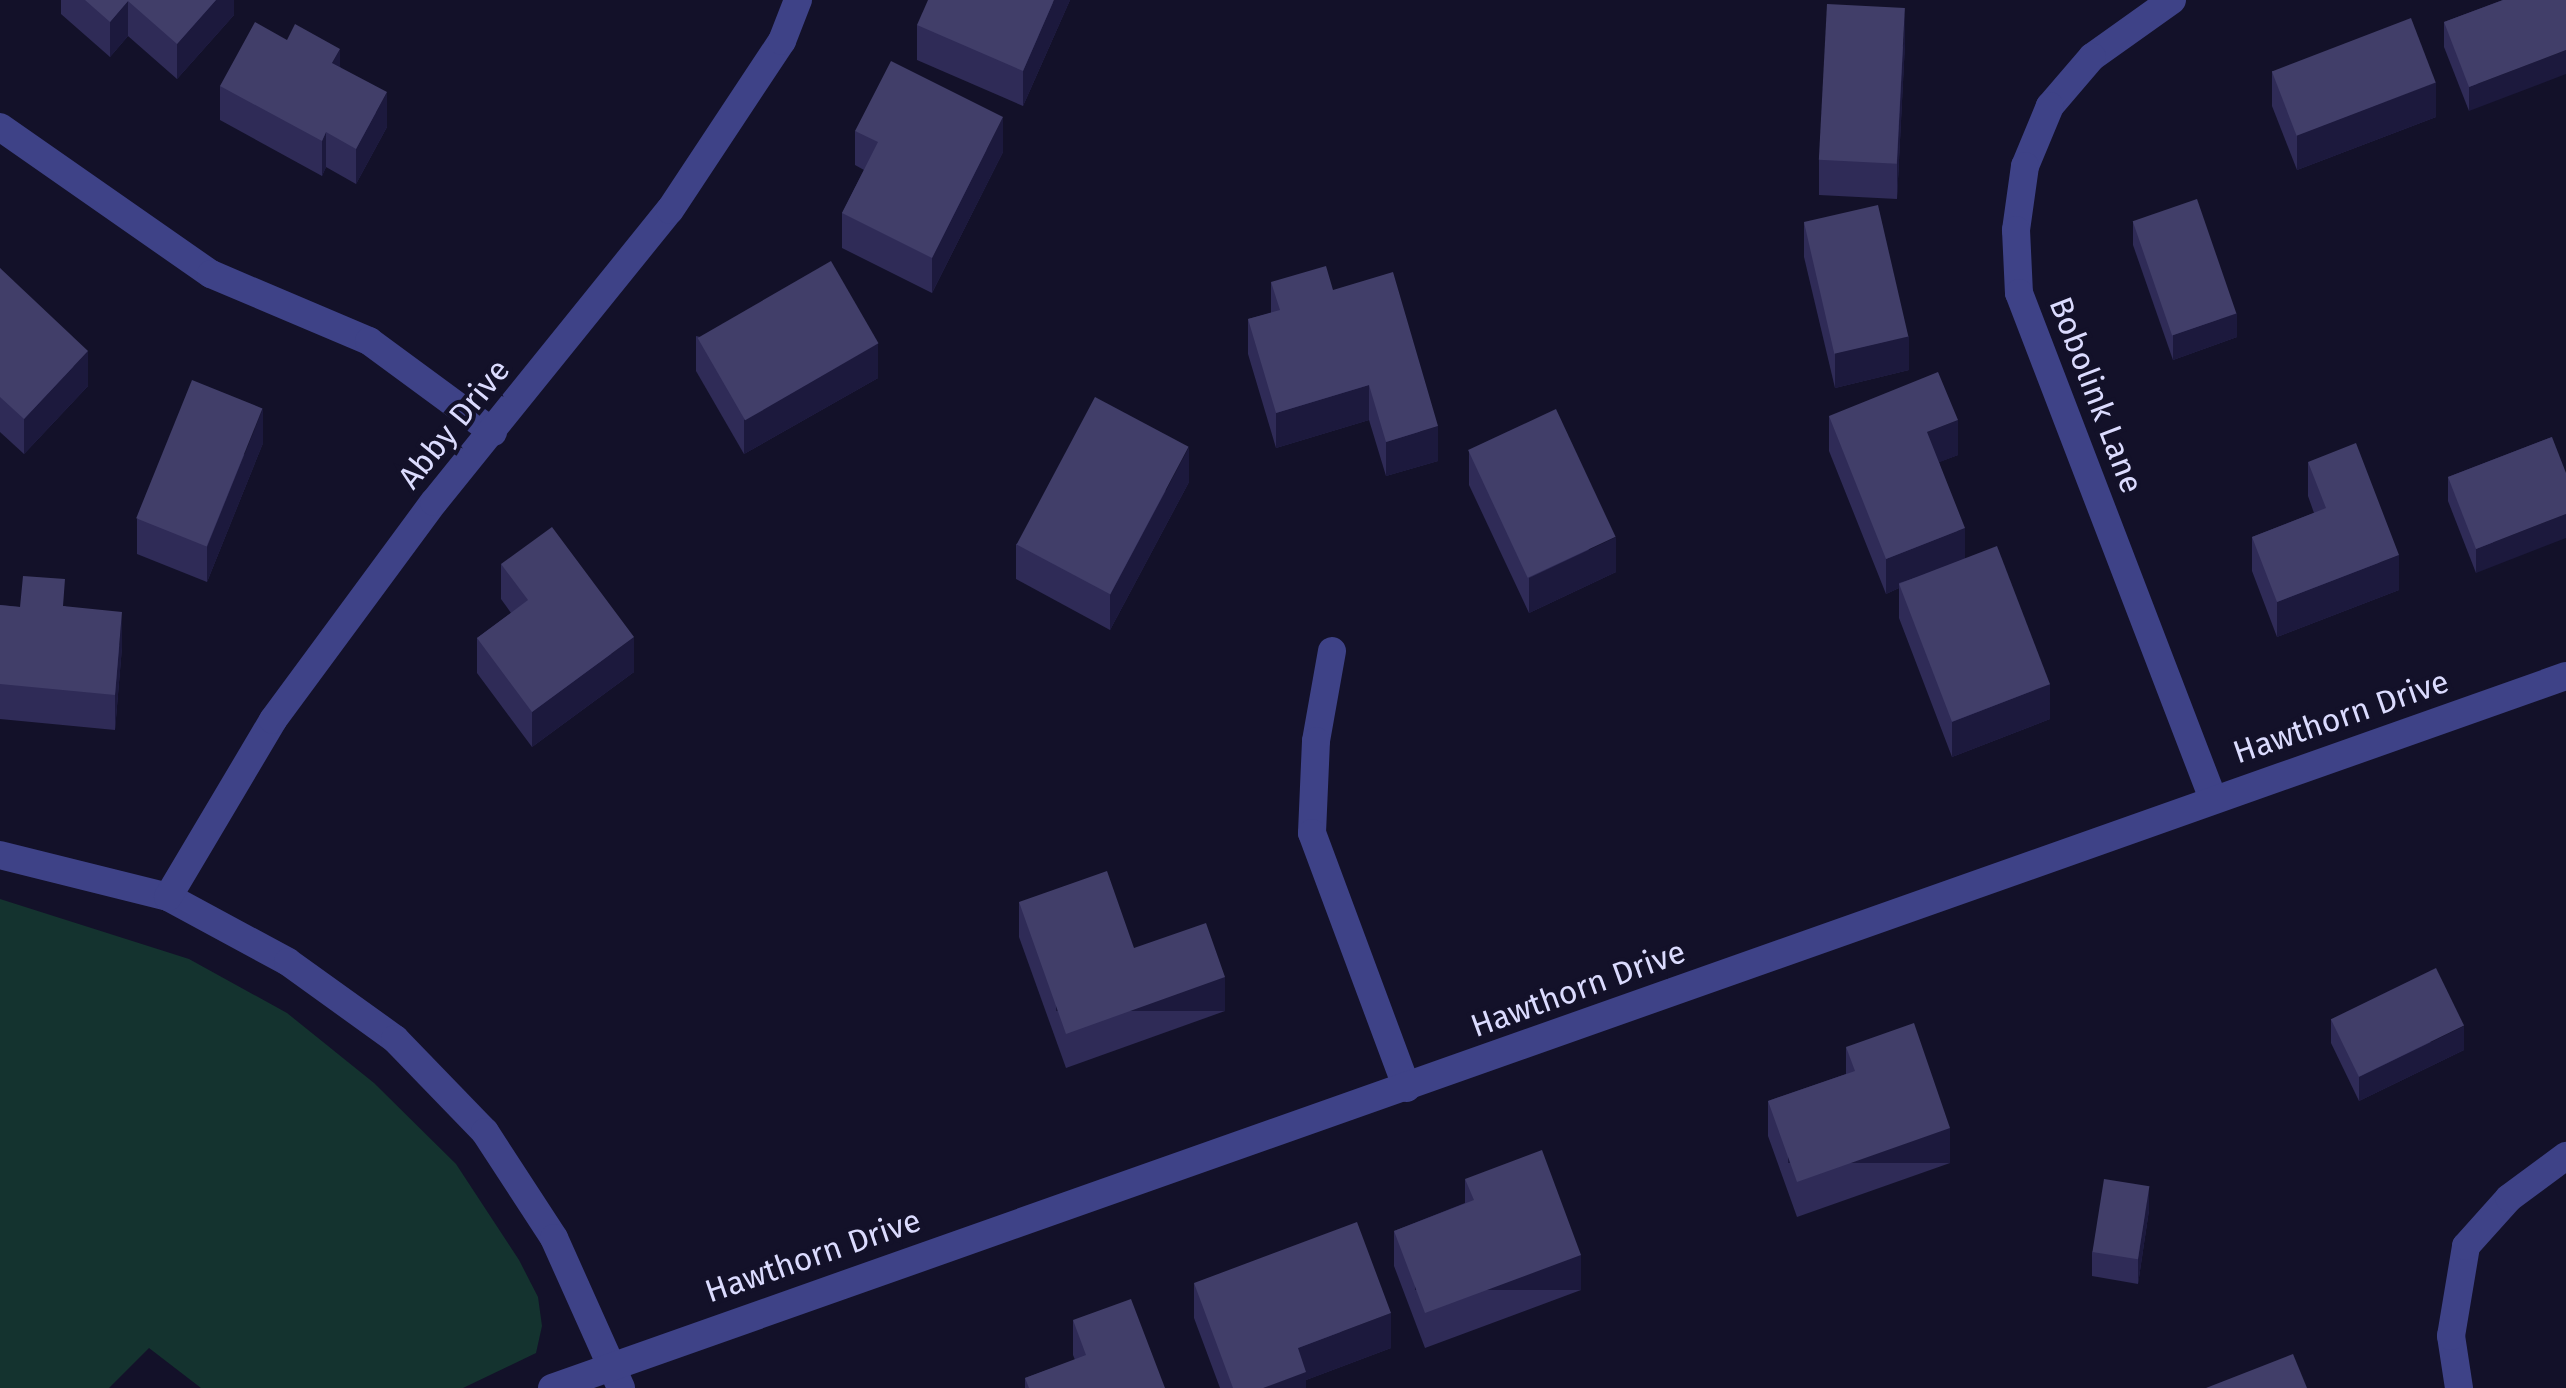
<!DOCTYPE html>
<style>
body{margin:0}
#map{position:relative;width:2566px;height:1388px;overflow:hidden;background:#131129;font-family:"Fira Sans",sans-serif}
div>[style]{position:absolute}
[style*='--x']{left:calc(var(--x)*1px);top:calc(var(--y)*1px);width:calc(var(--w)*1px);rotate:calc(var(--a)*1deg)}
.green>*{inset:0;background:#14332f}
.minor>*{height:28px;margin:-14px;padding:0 14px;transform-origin:14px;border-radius:14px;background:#3e4287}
.wall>*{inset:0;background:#2f2b57}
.shaded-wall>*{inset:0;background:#1c193d;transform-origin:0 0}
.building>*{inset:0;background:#413e69;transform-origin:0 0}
span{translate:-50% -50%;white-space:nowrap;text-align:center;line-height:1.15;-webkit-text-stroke:8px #131129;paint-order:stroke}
.street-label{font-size:32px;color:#dbdbfe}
</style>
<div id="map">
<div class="green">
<div style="clip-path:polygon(0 899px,189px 959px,287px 1013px,374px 1083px,456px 1164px,519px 1260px,538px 1297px,542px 1326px,536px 1353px,463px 1388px,201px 1388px,149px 1348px,109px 1388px,0 1388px)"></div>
</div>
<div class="minor">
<div style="--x:2172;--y:0;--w:98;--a:144.5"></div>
<div style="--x:2092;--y:57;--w:65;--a:130.6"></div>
<div style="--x:2050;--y:106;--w:65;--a:112.6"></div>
<div style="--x:2025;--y:166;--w:65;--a:98"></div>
<div style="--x:2016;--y:230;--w:63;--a:87.3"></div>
<div style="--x:2019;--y:293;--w:542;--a:69.02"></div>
<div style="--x:0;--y:127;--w:257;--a:34.9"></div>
<div style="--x:211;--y:274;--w:172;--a:23"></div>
<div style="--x:369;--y:341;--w:154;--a:36.3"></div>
<div style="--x:1332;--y:651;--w:91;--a:100.1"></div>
<div style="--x:1316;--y:741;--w:92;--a:92.5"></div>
<div style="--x:1312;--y:833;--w:272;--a:69.6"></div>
<div style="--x:0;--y:855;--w:173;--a:14"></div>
<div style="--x:168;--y:897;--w:136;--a:28.4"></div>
<div style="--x:288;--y:962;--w:132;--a:35.7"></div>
<div style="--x:395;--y:1039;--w:129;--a:45.9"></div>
<div style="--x:485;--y:1132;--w:126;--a:56.9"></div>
<div style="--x:554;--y:1238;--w:164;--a:65.9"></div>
<div style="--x:168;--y:897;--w:206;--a:-59.3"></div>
<div style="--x:273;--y:720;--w:271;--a:-53.6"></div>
<div style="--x:434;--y:502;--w:375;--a:-51.1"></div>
<div style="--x:670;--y:210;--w:203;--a:-56.5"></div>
<div style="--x:782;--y:41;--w:44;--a:-68.7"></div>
<div style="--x:552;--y:1388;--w:2136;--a:-19.47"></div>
<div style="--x:2459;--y:1388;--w:53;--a:-98.7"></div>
<div style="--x:2451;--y:1336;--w:91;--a:-80.5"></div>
<div style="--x:2466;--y:1246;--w:64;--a:-48.1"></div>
<div style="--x:2509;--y:1198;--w:71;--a:-36.4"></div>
</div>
<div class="wall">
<div style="clip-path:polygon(61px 0,234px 0,234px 15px,177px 79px,128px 36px,110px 57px,61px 14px)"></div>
<div style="clip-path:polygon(1070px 0,1023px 106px,917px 60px,917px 25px)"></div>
<div style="clip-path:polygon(2503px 0,2469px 111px,2444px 47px,2444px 22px)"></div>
<div style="clip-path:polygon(1905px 43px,1897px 199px,1819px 195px,1819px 160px)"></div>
<div style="clip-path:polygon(340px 67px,387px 127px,356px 184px,326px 167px,322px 176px,220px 120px,220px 86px)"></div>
<div style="clip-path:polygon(2272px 71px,2436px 117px,2297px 170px,2272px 106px)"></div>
<div style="clip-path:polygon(855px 131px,1003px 152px,932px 293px,842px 248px,842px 213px,864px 170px,855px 165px)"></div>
<div style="clip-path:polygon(2133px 221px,2237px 337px,2173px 360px,2133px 245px)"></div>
<div style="clip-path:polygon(1804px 222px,1909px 370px,1835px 388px,1804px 257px)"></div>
<div style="clip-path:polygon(0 268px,88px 386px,24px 454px,0 432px)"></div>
<div style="clip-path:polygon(1271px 282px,1333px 290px,1438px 461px,1386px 476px,1369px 420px,1276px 448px,1248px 354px,1248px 319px,1271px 313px)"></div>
<div style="clip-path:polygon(696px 336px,878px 378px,744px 454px,696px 371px)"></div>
<div style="clip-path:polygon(1829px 416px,1958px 455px,1939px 462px,1965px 558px,2050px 719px,1952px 757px,1899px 618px,1899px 588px,1886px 594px,1829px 451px)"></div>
<div style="clip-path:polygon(2552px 437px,2476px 573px,2448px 501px,2448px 477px)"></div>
<div style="clip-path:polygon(263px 443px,207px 582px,137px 554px,137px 519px)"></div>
<div style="clip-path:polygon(1469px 451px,1616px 572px,1529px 613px,1469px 485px)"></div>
<div style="clip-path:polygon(2308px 462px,2399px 590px,2277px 637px,2252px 571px,2252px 537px,2314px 513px,2308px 496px)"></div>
<div style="clip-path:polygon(1189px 482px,1110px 630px,1016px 579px,1016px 544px)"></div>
<div style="clip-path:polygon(501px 564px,634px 672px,532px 747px,477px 673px,477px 638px,511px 613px,501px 599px)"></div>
<div style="clip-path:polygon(0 605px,20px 607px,65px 606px,122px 647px,115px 730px,0 719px)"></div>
<div style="clip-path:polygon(1019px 902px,1134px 948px,1225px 1011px,1066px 1068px,1019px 937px)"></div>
<div style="clip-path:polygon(2331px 1019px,2464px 1050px,2359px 1101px,2331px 1043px)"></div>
<div style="clip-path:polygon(1846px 1047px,1950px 1163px,1797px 1217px,1768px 1136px,1768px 1101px,1846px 1074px)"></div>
<div style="clip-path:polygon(1465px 1179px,1581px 1290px,1425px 1348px,1394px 1266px,1394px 1231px,1465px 1203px)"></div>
<div style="clip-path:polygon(2149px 1210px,2138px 1284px,2092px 1276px,2092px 1252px)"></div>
<div style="clip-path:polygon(1194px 1283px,1391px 1348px,1306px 1380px,1306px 1388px,1220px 1388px,1194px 1318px)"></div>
<div style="clip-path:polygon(1073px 1320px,1165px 1388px,1025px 1388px,1025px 1378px,1075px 1360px,1073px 1355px)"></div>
</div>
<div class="shaded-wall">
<div style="clip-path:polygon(216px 0,234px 0,234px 15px,177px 79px,177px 44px)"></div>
<div style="clip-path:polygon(1054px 0,1070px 0,1023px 106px,1023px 71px)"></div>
<div style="clip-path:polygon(128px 1px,128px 36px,110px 57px,110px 22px)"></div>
<div style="clip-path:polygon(1905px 8px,1905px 43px,1897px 199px,1897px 164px)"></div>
<div style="clip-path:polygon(340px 49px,340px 83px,332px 63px)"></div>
<div style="clip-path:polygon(2566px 50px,2566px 74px,2469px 111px,2469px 87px)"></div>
<div style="clip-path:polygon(2436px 82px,2436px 117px,2297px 170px,2297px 135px)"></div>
<div style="clip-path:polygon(387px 92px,387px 127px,356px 184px,356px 149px)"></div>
<div style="clip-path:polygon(1003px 117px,1003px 152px,932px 293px,932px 258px)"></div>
<div style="clip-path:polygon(326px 132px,326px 167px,322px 176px,322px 141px)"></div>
<div style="clip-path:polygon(2237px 313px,2237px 337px,2173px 360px,2173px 335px)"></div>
<div style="clip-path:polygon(1909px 336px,1909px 370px,1835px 388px,1835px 353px)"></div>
<div style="clip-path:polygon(878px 343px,878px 378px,744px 454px,744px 420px)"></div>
<div style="clip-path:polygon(88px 351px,88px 386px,24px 454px,24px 419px)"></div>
<div style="clip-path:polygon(1369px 385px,1369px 420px,1276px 448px,1276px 413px)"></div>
<div style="clip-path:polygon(263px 408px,263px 443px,207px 582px,207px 547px)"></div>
<div style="clip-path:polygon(1958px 420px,1958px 455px,1927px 467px,1927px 432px)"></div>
<div style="clip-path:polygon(1438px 426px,1438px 461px,1386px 476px,1386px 442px)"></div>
<div style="clip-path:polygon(1189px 447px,1189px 482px,1110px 630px,1110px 595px)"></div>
<div style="clip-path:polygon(2566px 514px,2566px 538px,2476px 573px,2476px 549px)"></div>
<div style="clip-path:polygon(1965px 528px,1965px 562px,1899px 583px,1899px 588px,1886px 594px,1886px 559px)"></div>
<div style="clip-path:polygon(1616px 537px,1616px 572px,1529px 613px,1529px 578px)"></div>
<div style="clip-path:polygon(2399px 555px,2399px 590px,2277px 637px,2277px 602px)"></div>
<div style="clip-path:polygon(122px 612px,122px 647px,115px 730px,115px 695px)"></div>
<div style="clip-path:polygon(634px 637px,634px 672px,532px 747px,532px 712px)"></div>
<div style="clip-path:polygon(2050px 684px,2050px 719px,1952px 757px,1952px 722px)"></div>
<div style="left:1225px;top:977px;width:34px;height:169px;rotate:90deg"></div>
<div style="clip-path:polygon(2464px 1026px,2464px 1050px,2359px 1101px,2359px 1077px)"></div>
<div style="left:1950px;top:1128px;width:35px;height:162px;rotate:90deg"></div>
<div style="clip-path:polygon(2149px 1186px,2149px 1210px,2138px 1284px,2138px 1260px)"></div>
<div style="left:1581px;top:1255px;width:35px;height:166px;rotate:90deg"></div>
<div style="clip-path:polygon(1391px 1313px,1391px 1348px,1306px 1380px,1306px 1388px,1263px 1388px,1298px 1348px)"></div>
</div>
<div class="building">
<div style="clip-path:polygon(85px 0,216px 0,177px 44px,128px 1px,110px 22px)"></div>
<div style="clip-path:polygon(928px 0,1054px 0,1023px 71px,917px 25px)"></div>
<div style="clip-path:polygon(2503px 0,2566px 0,2566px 50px,2469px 87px,2444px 22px)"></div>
<div style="left:1827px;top:4px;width:78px;height:156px;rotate:3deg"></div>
<div style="left:2411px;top:18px;width:69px;height:149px;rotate:69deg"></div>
<div style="clip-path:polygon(255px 22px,287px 40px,295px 24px,340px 49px,332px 63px,387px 92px,356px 149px,326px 132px,322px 141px,220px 86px)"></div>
<div style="clip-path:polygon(891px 61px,1003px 117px,932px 258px,842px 213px,878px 142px,855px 131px)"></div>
<div style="left:2197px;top:199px;width:121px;height:68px;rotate:71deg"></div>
<div style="left:1878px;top:205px;width:135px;height:76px;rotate:77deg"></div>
<div style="left:831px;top:261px;width:95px;height:154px;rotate:60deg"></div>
<div style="clip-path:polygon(1326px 266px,1333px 290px,1393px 272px,1438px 426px,1386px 442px,1369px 385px,1276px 413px,1248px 319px,1280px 310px,1271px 282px)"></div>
<div style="clip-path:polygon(0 268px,88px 351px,24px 419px,0 397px)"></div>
<div style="clip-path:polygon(1938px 372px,1958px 420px,1927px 432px,1965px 528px,1886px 559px,1829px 416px)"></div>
<div style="left:192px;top:380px;width:76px;height:149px;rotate:22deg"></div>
<div style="left:1095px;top:397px;width:106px;height:167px;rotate:28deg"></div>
<div style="left:1556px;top:409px;width:141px;height:97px;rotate:65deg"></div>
<div style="clip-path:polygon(2552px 437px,2566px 473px,2566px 514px,2476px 549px,2448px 477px)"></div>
<div style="clip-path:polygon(2356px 443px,2399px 555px,2277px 602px,2252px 537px,2326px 508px,2308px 462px)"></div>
<div style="clip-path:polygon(552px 527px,634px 637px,532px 712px,477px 638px,528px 600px,501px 564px)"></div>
<div style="left:1997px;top:546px;width:148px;height:105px;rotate:69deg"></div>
<div style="clip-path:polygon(23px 576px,65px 579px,63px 606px,122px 612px,115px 695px,0 684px,0 605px,20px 607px)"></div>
<div style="clip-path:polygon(1107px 871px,1134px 948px,1206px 923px,1225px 977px,1066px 1034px,1019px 902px)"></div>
<div style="left:2436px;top:968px;width:64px;height:117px;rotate:64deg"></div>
<div style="clip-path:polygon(1914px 1023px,1950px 1128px,1797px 1182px,1768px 1101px,1855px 1071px,1846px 1047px)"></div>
<div style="clip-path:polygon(1542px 1150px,1581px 1255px,1425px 1313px,1394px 1231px,1474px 1200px,1465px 1179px)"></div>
<div style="left:2104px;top:1179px;width:46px;height:74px;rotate:9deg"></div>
<div style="clip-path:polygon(1357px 1222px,1391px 1313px,1298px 1348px,1306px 1372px,1263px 1388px,1233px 1388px,1194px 1283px)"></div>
<div style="clip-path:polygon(1131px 1299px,1165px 1388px,1029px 1388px,1025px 1378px,1086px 1355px,1073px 1320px)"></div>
<div style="clip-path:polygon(2293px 1354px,2307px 1388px,2206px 1388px)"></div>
</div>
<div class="street-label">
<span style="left:2096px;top:395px;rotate:69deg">Bobolink Lane</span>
<span style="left:454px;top:424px;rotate:-51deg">Abby Drive</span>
<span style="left:2341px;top:717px;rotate:-19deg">Hawthorn Drive</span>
<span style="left:1578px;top:989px;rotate:-20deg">Hawthorn Drive</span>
<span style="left:813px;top:1256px;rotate:-19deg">Hawthorn Drive</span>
</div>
</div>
